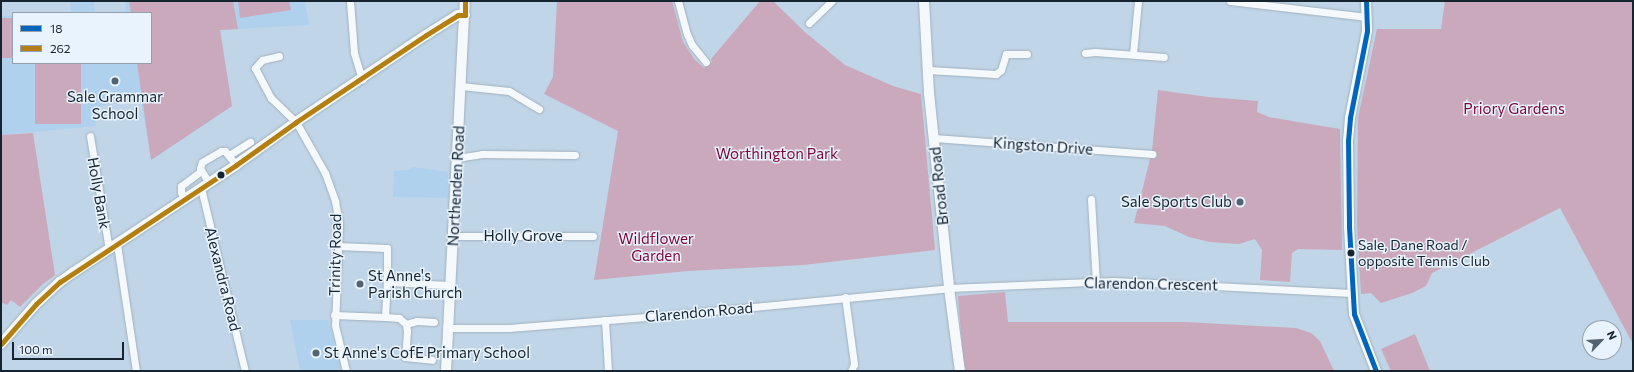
<!DOCTYPE html>
<style>
body{margin:0}
#map{position:relative;width:1634px;height:372px;overflow:hidden;background:#c0d5e7;font-family:Commissioner,sans-serif}
div>[style]{position:absolute}
[style*='--x']{left:calc(var(--x)*1px);top:calc(var(--y)*1px);width:calc(var(--w)*1px);rotate:calc(var(--a)*1deg)}
.built>*{inset:0;background:#b0d1ee}
.green>*{inset:0;background:#caa9bc;transform-origin:0 0}
.roads{filter:drop-shadow(0 0 1px #a1b1bf) drop-shadow(0 0 1px #a1b1bf)}
.street>*{height:7px;margin:-3.5px;padding:0 3.5px;transform-origin:3.5px;border-radius:3.5px;background:#f6f9fb}
.secondary>*{height:10px;margin:-5px;padding:0 5px;transform-origin:5px;border-radius:5px;background:#f6f9fb}
.bus-1>*{height:5px;margin:-2.5px;padding:0 2.5px;transform-origin:2.5px;border-radius:2.5px;background:#0065bd}
.bus-2>*{height:5px;margin:-2.5px;padding:0 2.5px;transform-origin:2.5px;border-radius:2.5px;background:#b47f0e}
.dots>*{width:11px;height:11px;translate:-50% -50%;box-sizing:border-box;border:2px solid #e8f3fd;border-radius:50%}
span{translate:-50% -50%;white-space:nowrap;text-align:center;line-height:1.15;-webkit-text-stroke:3px #e8f3fd;paint-order:stroke}
.bus-label{font-size:14px;color:#162430}
.left{translate:0 -50%;text-align:left}
.poi-label{font-size:15px;color:#162430}
.right{translate:-100% -50%;text-align:right}
.park-label{font-size:15px;color:#7c0438}
.street-label{font-size:15px;color:#162430}
.frame{position:absolute;inset:0;border:2px solid #162430;pointer-events:none}
.legend{position:absolute;left:12px;top:12px;width:140px;height:52px;box-sizing:border-box;background:#e8f3fd;border:1px solid #94a0ab;margin:0;padding:5px 7px;list-style:none;font-size:12px;color:#162430}
.legend li{display:flex;align-items:center;gap:8px;height:20px}
.legend b{width:20px;border:1px solid #94a0ab}
.north{position:absolute;left:1582px;top:320px;width:40px;height:40px;box-sizing:border-box;background:#e8f3fd;border:1px solid #94a0ab;border-radius:50%;rotate:65deg;font-size:11px;font-weight:700;line-height:16px;text-align:center;color:#162430}
.north::after{content:'';display:block;margin:auto;width:14px;height:18px;background:#526270;clip-path:polygon(50% 0,100% 100%,50% 72%,0 100%)}
.scale{position:absolute;left:12px;top:342px;width:112px;height:18px;box-sizing:border-box;border:2px solid #162430;border-top:0;padding-left:5px;font-size:12px;line-height:14px;white-space:nowrap;color:#162430;-webkit-text-stroke:3px #e8f3fd;paint-order:stroke}
</style>
<div id="map">
<div class="built">
<div style="clip-path:polygon(70px 1px,94px 1px,95px 13px,126px 11px,125px 1px,305px 1px,309px 25px,220px 30px,232px 106px,151px 160px,141px 99px,93px 108px,96px 126px,1px 135px,1px 16px,13px 16px,13px 63px,151px 63px,151px 13px,71px 13px)"></div>
<div style="clip-path:polygon(413px 167px,448px 172px,449px 198px,393px 197px,394px 171px,408px 170px)"></div>
<div style="clip-path:polygon(290px 320px,328px 320px,341px 371px,300px 371px)"></div>
</div>
<div class="green">
<div style="clip-path:polygon(129px 1px,233px 1px,238px 29px,220px 30px,232px 106px,151px 160px,137px 63px,151px 63px,151px 13px,131px 13px)"></div>
<div style="clip-path:polygon(238px 1px,289px 1px,291px 10px,240px 18px)"></div>
<div style="clip-path:polygon(557px 1px,672px 1px,683px 42px,695px 60px,704px 68px,712px 62px,711px 59px,760px 1px,773px 1px,806px 33px,845px 65px,893px 86px,921px 94px,935px 250px,803px 265px,688px 271px,594px 280px,618px 131px,544px 94px,553px 77px)"></div>
<div style="clip-path:polygon(1445px 1px,1633px 1px,1633px 344px,1560px 208px,1432px 273px,1426px 286px,1412px 293px,1381px 303px,1371px 293px,1361px 294px,1357px 226px,1358px 118px,1377px 29px,1441px 29px)"></div>
<div style="left:1px;top:18px;width:12px;height:40px"></div>
<div style="left:35px;top:63px;width:46px;height:61px"></div>
<div style="clip-path:polygon(1158px 90px,1208px 97px,1258px 101px,1257px 112px,1269px 117px,1340px 129px,1342px 250px,1298px 249px,1292px 253px,1290px 282px,1260px 280px,1262px 250px,1255px 239px,1239px 244px,1210px 242px,1189px 237px,1165px 226px,1134px 223px,1152px 151px)"></div>
<div style="clip-path:polygon(33px 133px,55px 275px,43px 284px,20px 307px,11px 300px,7px 305px,1px 302px,1px 135px)"></div>
<div style="clip-path:polygon(1005px 292px,1008px 322px,1185px 322px,1296px 328px,1311px 333px,1320px 341px,1334px 371px,964px 371px,958px 296px)"></div>
<div style="clip-path:polygon(1415px 334px,1430px 371px,1391px 371px,1381px 349px)"></div>
</div>
<div class="roads">
<div class="street">
<div style="--x:350;--y:1;--w:52;--a:85.6"></div>
<div style="--x:354;--y:53;--w:28;--a:73"></div>
<div style="--x:678;--y:1;--w:34;--a:75"></div>
<div style="--x:687;--y:34;--w:12;--a:66"></div>
<div style="--x:692;--y:45;--w:22;--a:51"></div>
<div style="--x:1230;--y:1;--w:138;--a:6.7"></div>
<div style="--x:809;--y:23;--w:32;--a:-44"></div>
<div style="--x:1085;--y:53;--w:10;--a:-6"></div>
<div style="--x:1095;--y:52;--w:69;--a:4.1"></div>
<div style="--x:1133;--y:54;--w:53;--a:-84.6"></div>
<div style="--x:279;--y:56;--w:17;--a:167"></div>
<div style="--x:262;--y:60;--w:11;--a:131"></div>
<div style="--x:255;--y:68;--w:34;--a:62"></div>
<div style="--x:271;--y:98;--w:35;--a:44"></div>
<div style="--x:296;--y:122;--w:59;--a:60.4"></div>
<div style="--x:325;--y:173;--w:30;--a:70"></div>
<div style="--x:335;--y:201;--w:22;--a:80"></div>
<div style="--x:339;--y:223;--w:102;--a:92.2"></div>
<div style="--x:335;--y:325;--w:47;--a:76.6"></div>
<div style="--x:928;--y:70;--w:68;--a:3.4"></div>
<div style="--x:996;--y:74;--w:6;--a:-39"></div>
<div style="--x:1001;--y:70;--w:17;--a:-73"></div>
<div style="--x:1006;--y:54;--w:21;--a:0"></div>
<div style="--x:461;--y:86;--w:48;--a:5.9"></div>
<div style="--x:509;--y:91;--w:35;--a:31"></div>
<div style="--x:90;--y:136;--w:115;--a:80.5"></div>
<div style="--x:934;--y:138;--w:219;--a:4.2"></div>
<div style="--x:229;--y:155;--w:25;--a:-32"></div>
<div style="--x:457;--y:158;--w:25;--a:-9"></div>
<div style="--x:482;--y:154;--w:93;--a:0.6"></div>
<div style="--x:209;--y:183;--w:17;--a:-121"></div>
<div style="--x:200;--y:168;--w:6;--a:-72"></div>
<div style="--x:202;--y:162;--w:22;--a:-30"></div>
<div style="--x:221;--y:151;--w:4;--a:0"></div>
<div style="--x:225;--y:151;--w:18;--a:52"></div>
<div style="--x:201;--y:188;--w:188;--a:76.5"></div>
<div style="--x:185;--y:198;--w:7;--a:-124"></div>
<div style="--x:181;--y:192;--w:6;--a:-90"></div>
<div style="--x:181;--y:186;--w:25;--a:-37"></div>
<div style="--x:1091;--y:199;--w:83;--a:86.6"></div>
<div style="--x:453;--y:236;--w:140;--a:0"></div>
<div style="--x:117;--y:244;--w:128;--a:81.5"></div>
<div style="--x:387;--y:282;--w:63;--a:2.7"></div>
<div style="--x:845;--y:297;--w:68;--a:82.3"></div>
<div style="--x:854;--y:364;--w:8;--a:113"></div>
<div style="--x:334;--y:315;--w:51;--a:2.2"></div>
<div style="--x:385;--y:317;--w:35;--a:-87"></div>
<div style="--x:387;--y:282;--w:34;--a:-90"></div>
<div style="--x:387;--y:248;--w:50;--a:-177.7"></div>
<div style="--x:385;--y:317;--w:14;--a:4"></div>
<div style="--x:399;--y:318;--w:9;--a:41"></div>
<div style="--x:406;--y:324;--w:7;--a:82"></div>
<div style="--x:407;--y:331;--w:26;--a:94"></div>
<div style="--x:405;--y:357;--w:27;--a:6"></div>
<div style="--x:605;--y:320;--w:51;--a:86.6"></div>
<div style="--x:406;--y:324;--w:11;--a:-15"></div>
<div style="--x:417;--y:321;--w:17;--a:3"></div>
<div style="--x:449;--y:328;--w:60;--a:0"></div>
<div style="--x:509;--y:328;--w:162;--a:-4.6"></div>
<div style="--x:670;--y:315;--w:280;--a:-5.5"></div>
<div style="--x:949;--y:288;--w:165;--a:-2.4"></div>
<div style="--x:1114;--y:281;--w:238;--a:2.9"></div>
</div>
<div class="secondary">
<div style="--x:924;--y:1;--w:92;--a:86.9"></div>
<div style="--x:929;--y:93;--w:196;--a:84.1"></div>
<div style="--x:949;--y:288;--w:84;--a:82.5"></div>
<div style="--x:1366;--y:1;--w:30;--a:88"></div>
<div style="--x:1367;--y:31;--w:89;--a:101.1"></div>
<div style="--x:1350;--y:118;--w:23;--a:95"></div>
<div style="--x:1348;--y:141;--w:86;--a:89.3"></div>
<div style="--x:1349;--y:227;--w:87;--a:86.7"></div>
<div style="--x:1354;--y:314;--w:61;--a:68.9"></div>
<div style="--x:1;--y:344;--w:53;--a:-48.8"></div>
<div style="--x:36;--y:304;--w:33;--a:-43"></div>
<div style="--x:60;--y:282;--w:17;--a:-36"></div>
<div style="--x:74;--y:272;--w:194;--a:-33.4"></div>
<div style="--x:236;--y:165;--w:74;--a:-35.6"></div>
<div style="--x:296;--y:122;--w:156;--a:-33.8"></div>
<div style="--x:426;--y:35;--w:38;--a:-32"></div>
<div style="--x:458;--y:15;--w:7;--a:0"></div>
<div style="--x:446;--y:371;--w:370;--a:-87.1"></div>
</div>
</div>
<div class="bus-1">
<div style="--x:1366;--y:1;--w:30;--a:88"></div>
<div style="--x:1367;--y:31;--w:89;--a:101.1"></div>
<div style="--x:1350;--y:118;--w:23;--a:95"></div>
<div style="--x:1348;--y:141;--w:86;--a:89.3"></div>
<div style="--x:1349;--y:227;--w:87;--a:86.7"></div>
<div style="--x:1354;--y:314;--w:61;--a:68.9"></div>
</div>
<div class="bus-2">
<div style="--x:1;--y:344;--w:53;--a:-48.8"></div>
<div style="--x:36;--y:304;--w:33;--a:-43"></div>
<div style="--x:60;--y:282;--w:211;--a:-33.6"></div>
<div style="--x:236;--y:165;--w:74;--a:-35.6"></div>
<div style="--x:296;--y:122;--w:156;--a:-33.8"></div>
<div style="--x:426;--y:35;--w:38;--a:-32"></div>
<div style="--x:458;--y:15;--w:7;--a:0"></div>
<div style="--x:465;--y:15;--w:14;--a:-90"></div>
</div>
<div class="dots">
<div style="left:115px;top:81px;background:#526270"></div>
<div style="left:221px;top:175px;background:#162430"></div>
<div style="left:1240px;top:202px;background:#526270"></div>
<div style="left:1351px;top:253px;background:#162430"></div>
<div style="left:360px;top:284px;background:#526270"></div>
<div style="left:316px;top:353px;background:#526270"></div>
</div>
<div class="bus-label">
<span class="left" style="left:1358px;top:253px">Sale, Dane Road /<br>opposite Tennis Club</span>
</div>
<div class="poi-label">
<span style="left:115px;top:105px">Sale Grammar<br>School</span>
<span class="right" style="left:1232px;top:202px">Sale Sports Club</span>
<span class="left" style="left:368px;top:284px">St Anne's<br>Parish Church</span>
<span class="left" style="left:324px;top:353px">St Anne's CofE Primary School</span>
</div>
<div class="park-label">
<span style="left:1514px;top:109px">Priory Gardens</span>
<span style="left:777px;top:154px">Worthington Park</span>
<span style="left:656px;top:247px">Wildflower<br>Garden</span>
</div>
<div class="street-label">
<span style="left:1043px;top:146px;rotate:4deg">Kingston Drive</span>
<span style="left:456px;top:186px;rotate:-87deg">Northenden Road</span>
<span style="left:939px;top:186px;rotate:-96deg">Broad Road</span>
<span style="left:99px;top:193px;rotate:80deg">Holly Bank</span>
<span style="left:523px;top:236px">Holly Grove</span>
<span style="left:335px;top:255px;rotate:-89deg">Trinity Road</span>
<span style="left:223px;top:279px;rotate:76deg">Alexandra Road</span>
<span style="left:1151px;top:284px;rotate:1deg">Clarendon Crescent</span>
<span style="left:699px;top:312px;rotate:-5deg">Clarendon Road</span>
</div>
<div class="frame"></div>
<ul class="legend">
<li><b style="height:5px;background:#0065bd"></b>18</li>
<li><b style="height:5px;background:#b47f0e"></b>262</li>
</ul>
<div class="north">N</div>
<div class="scale">100 m</div>
</div>
